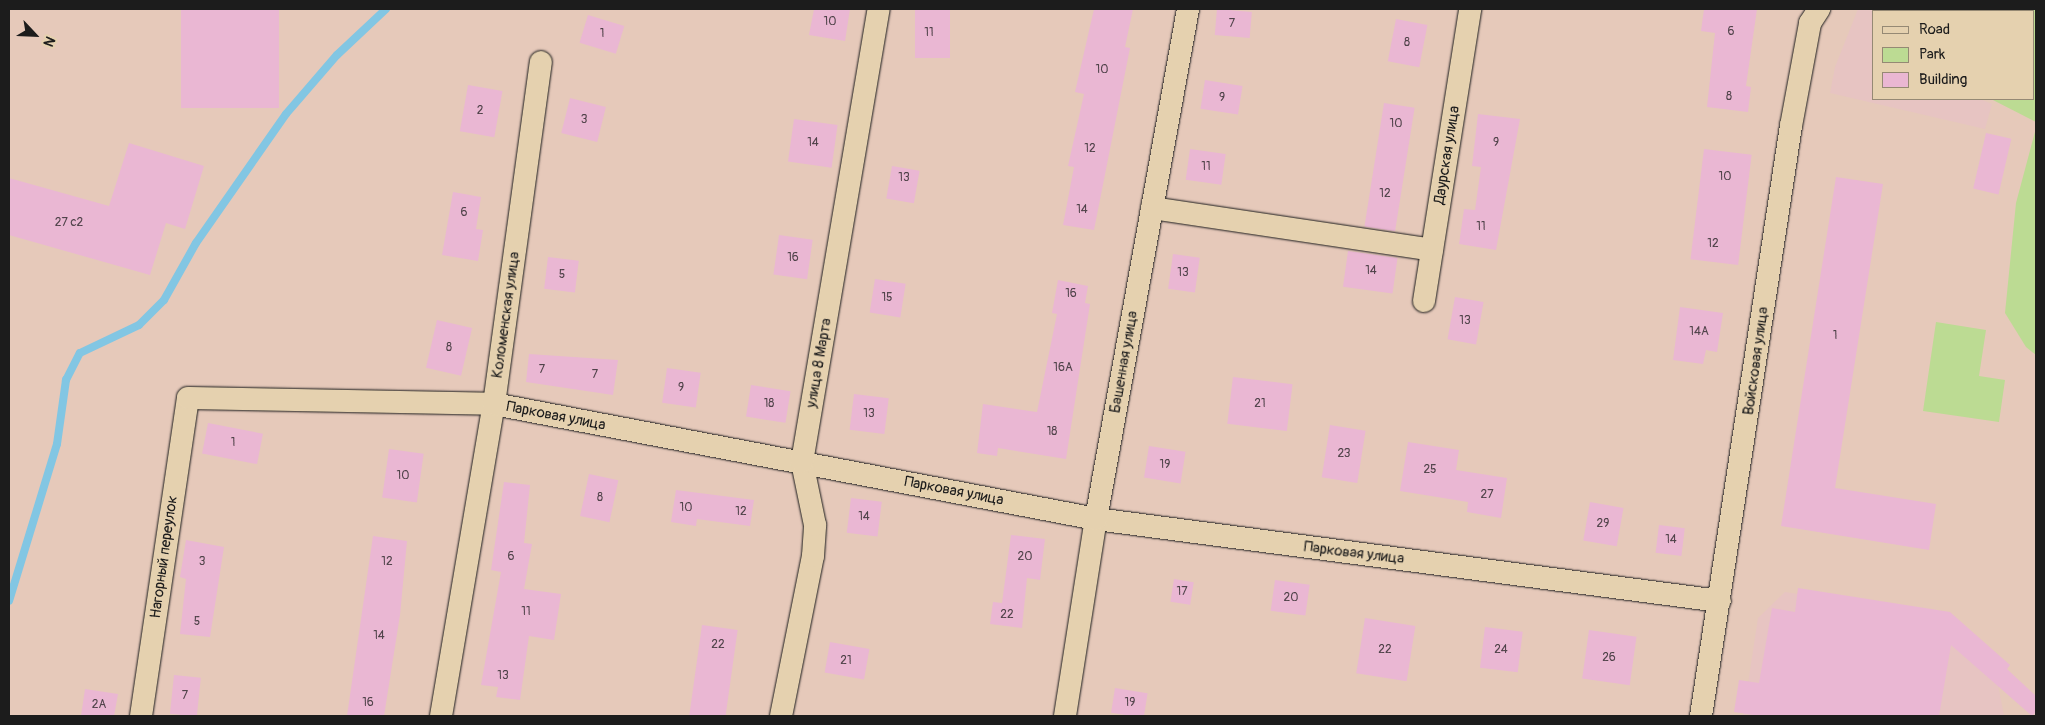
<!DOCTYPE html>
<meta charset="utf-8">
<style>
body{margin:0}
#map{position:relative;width:2045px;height:725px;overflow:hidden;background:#e6c9ba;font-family:Pangolin,sans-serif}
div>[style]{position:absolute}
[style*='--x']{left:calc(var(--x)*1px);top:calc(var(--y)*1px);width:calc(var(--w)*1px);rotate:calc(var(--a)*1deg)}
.built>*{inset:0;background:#e7c4c2}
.green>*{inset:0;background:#bcdb93}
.stream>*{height:8px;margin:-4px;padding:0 4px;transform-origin:4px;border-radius:4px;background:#82c6e3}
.building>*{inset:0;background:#eab7d3;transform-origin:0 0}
.roads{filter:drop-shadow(0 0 1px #1c1c1c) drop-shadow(0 0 1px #1c1c1c)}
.minor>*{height:22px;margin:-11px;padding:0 11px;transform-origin:11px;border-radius:11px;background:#e5d1af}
span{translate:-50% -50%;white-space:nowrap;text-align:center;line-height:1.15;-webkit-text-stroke:4.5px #e5d1af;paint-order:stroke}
.number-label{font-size:12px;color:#50434a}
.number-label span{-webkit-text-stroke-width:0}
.street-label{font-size:15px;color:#1c1c1c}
.frame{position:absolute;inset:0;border:10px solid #1c1c1c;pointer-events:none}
.legend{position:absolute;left:1872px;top:10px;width:162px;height:90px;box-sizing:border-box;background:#e5d1af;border:1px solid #958974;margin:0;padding:6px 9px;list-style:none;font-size:15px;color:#1c1c1c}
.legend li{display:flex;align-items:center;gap:10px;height:25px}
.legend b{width:25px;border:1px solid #958974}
.north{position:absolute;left:10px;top:10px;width:50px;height:50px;-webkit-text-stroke:4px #e5d1af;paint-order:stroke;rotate:115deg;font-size:14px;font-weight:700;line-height:20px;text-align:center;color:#1c1c1c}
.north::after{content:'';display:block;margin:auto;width:18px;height:22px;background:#1c1c1c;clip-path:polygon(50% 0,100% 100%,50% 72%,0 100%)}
</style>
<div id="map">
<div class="built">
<div style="clip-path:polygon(1858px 9px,1902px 9px,1874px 11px,1874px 99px,1980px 99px,1992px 104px,1985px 129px,1830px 93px,1835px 67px)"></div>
<div style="clip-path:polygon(1785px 592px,1929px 614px,1995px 669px,2004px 716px,1743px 716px,1758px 618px)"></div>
</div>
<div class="green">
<div style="clip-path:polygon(1909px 9px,2036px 9px,2036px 122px,1991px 99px,2034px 99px,2034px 11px)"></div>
<div style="clip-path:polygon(2036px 128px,2036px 355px,2026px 347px,2005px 313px,2016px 203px)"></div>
<div style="clip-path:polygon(1936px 322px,1986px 330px,1979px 376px,2005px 380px,1999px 422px,1923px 411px)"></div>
</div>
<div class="stream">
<div style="--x:9;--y:601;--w:164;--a:-73"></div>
<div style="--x:57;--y:444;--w:65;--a:-82"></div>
<div style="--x:66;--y:380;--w:30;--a:-63"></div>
<div style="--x:80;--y:353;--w:65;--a:-25.4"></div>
<div style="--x:139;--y:325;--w:35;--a:-45"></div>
<div style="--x:164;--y:300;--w:65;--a:-60.7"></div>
<div style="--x:196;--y:243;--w:157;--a:-55.1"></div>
<div style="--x:286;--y:114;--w:78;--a:-49.2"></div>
<div style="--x:337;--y:55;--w:67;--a:-43.2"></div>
</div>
<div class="building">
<div style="left:181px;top:9px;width:98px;height:99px"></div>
<div style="clip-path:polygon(814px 9px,850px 9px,845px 41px,809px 35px)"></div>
<div style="left:915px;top:9px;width:35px;height:49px"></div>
<div style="clip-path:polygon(1094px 9px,1133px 9px,1125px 47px,1130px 48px,1094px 230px,1063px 225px,1074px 167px,1068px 166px,1084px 94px,1075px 92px)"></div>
<div style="left:1217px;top:9px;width:35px;height:26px;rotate:5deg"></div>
<div style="clip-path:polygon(1704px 9px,1757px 9px,1746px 86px,1751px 87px,1748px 112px,1707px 107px,1715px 33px,1701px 31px)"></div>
<div style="left:588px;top:15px;width:38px;height:29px;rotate:17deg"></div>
<div style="left:1396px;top:19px;width:32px;height:43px;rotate:11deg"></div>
<div style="left:1205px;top:80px;width:38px;height:29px;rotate:9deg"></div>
<div style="left:468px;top:85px;width:35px;height:47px;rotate:10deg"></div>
<div style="left:570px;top:98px;width:37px;height:36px;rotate:14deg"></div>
<div style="left:1384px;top:103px;width:31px;height:125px;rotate:9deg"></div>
<div style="clip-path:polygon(1478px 114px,1520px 119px,1496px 250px,1459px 244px,1464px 209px,1475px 210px,1481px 167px,1472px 166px)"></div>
<div style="left:794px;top:119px;width:44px;height:43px;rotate:8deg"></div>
<div style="left:1986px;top:133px;width:26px;height:57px;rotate:13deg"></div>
<div style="clip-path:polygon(129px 143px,204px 166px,185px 229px,166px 223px,150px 275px,9px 235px,9px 178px,109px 206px)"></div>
<div style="left:1190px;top:149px;width:36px;height:31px;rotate:8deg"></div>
<div style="left:1704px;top:149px;width:48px;height:111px;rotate:7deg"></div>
<div style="left:892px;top:166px;width:28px;height:33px;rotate:10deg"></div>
<div style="clip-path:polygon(1836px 177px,1883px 184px,1835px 488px,1936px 504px,1929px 550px,1781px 526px)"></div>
<div style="clip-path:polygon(453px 192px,481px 197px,476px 229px,483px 230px,478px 261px,442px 255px)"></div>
<div style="left:779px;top:235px;width:34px;height:40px;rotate:8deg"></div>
<div style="left:1348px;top:251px;width:50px;height:36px;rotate:8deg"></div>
<div style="left:1173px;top:254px;width:27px;height:35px;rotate:8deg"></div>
<div style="left:548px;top:257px;width:31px;height:32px;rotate:7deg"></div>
<div style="left:875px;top:279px;width:31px;height:34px;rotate:9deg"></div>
<div style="clip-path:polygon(1058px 280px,1088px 286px,1085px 303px,1090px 304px,1066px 459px,998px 448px,997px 456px,977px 453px,983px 404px,1037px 412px,1057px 314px,1052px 313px)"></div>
<div style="left:1455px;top:297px;width:29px;height:43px;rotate:10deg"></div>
<div style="clip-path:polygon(1680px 307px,1723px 313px,1717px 352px,1706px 350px,1703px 364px,1673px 360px)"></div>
<div style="left:437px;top:320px;width:36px;height:49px;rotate:13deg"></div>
<div style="clip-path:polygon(529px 354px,618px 360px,613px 395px,526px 382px)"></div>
<div style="left:667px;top:368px;width:34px;height:35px;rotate:8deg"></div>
<div style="left:1233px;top:377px;width:60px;height:47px;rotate:7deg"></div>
<div style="left:751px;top:385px;width:40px;height:32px;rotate:9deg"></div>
<div style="left:854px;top:394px;width:35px;height:36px;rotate:7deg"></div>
<div style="left:208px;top:423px;width:56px;height:31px;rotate:11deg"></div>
<div style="left:1330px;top:425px;width:36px;height:53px;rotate:9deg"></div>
<div style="clip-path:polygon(1408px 442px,1459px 450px,1456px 470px,1507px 478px,1501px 518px,1467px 512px,1468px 502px,1400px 491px)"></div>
<div style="left:1149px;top:446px;width:37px;height:32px;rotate:9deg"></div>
<div style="left:389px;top:449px;width:35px;height:49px;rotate:8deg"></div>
<div style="left:589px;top:474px;width:30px;height:43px;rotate:12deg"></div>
<div style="clip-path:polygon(504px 482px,530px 485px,524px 543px,532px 544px,524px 589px,561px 594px,554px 640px,529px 636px,520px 700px,496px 697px,498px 687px,481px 685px,501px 572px,491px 570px)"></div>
<div style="clip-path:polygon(676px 490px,754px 500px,750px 526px,697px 519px,696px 526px,671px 522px)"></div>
<div style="left:851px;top:498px;width:31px;height:35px;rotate:7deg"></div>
<div style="left:1590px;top:502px;width:34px;height:39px;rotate:10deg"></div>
<div style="left:1659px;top:525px;width:26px;height:28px;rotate:7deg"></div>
<div style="clip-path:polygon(1011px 535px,1045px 539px,1040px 580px,1027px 578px,1022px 628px,990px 624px,993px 602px,1002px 603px)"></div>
<div style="clip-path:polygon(373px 536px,407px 541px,400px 615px,384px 716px,347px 716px)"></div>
<div style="clip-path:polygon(186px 540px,224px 547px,210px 637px,180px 634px,186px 579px,180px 577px)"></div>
<div style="left:1174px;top:579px;width:20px;height:23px;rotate:9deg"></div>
<div style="left:1275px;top:580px;width:35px;height:31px;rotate:8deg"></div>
<div style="clip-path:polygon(1798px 588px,1950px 612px,2010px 665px,2007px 669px,2036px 696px,2036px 712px,2032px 716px,1951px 645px,1939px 716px,1760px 716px,1734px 712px,1739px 680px,1759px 683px,1772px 608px,1795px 612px)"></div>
<div style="left:1365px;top:618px;width:51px;height:56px;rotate:9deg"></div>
<div style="left:702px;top:625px;width:36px;height:93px;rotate:8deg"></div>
<div style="left:1485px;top:627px;width:38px;height:41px;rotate:7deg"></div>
<div style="left:1589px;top:630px;width:48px;height:49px;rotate:8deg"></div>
<div style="left:830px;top:642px;width:40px;height:31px;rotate:10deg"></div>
<div style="left:174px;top:675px;width:27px;height:39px;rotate:6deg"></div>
<div style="left:1115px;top:688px;width:33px;height:25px;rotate:9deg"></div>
<div style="clip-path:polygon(85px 689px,118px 694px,114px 716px,81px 716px)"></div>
</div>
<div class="roads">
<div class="minor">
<div style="--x:1152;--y:208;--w:283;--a:8.5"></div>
<div style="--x:1424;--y:301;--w:296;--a:-81"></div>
<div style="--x:141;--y:716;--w:321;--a:-81.6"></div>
<div style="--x:188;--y:398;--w:306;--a:1.1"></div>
<div style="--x:494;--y:404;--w:613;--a:10.81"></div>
<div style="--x:1096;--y:519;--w:629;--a:7.49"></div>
<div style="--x:441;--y:716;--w:316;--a:-80.4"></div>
<div style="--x:494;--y:404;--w:345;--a:-82.2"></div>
<div style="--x:781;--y:716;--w:163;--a:-78.7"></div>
<div style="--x:813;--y:556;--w:31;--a:-86"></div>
<div style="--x:815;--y:525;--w:64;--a:-101.7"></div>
<div style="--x:802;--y:462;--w:459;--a:-80.4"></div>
<div style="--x:1065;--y:716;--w:199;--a:-81.1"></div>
<div style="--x:1096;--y:519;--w:518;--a:-79.77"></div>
<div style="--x:1701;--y:716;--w:597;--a:-81.33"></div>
<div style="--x:1791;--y:126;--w:105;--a:-79.5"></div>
<div style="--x:1810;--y:23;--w:17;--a:-57"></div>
</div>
</div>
<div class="number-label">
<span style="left:830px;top:22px">10</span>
<span style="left:1232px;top:24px">7</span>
<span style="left:1731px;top:32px">6</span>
<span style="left:929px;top:33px">11</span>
<span style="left:602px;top:34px">1</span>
<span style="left:1407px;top:43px">8</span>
<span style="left:1102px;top:70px">10</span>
<span style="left:1729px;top:97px">8</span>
<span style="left:1222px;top:98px">9</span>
<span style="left:480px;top:111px">2</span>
<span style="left:584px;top:120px">3</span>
<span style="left:1396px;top:124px">10</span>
<span style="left:813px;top:143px">14</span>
<span style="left:1496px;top:143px">9</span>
<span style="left:1090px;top:149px">12</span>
<span style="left:1206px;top:167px">11</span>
<span style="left:1725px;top:177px">10</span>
<span style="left:904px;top:178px">13</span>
<span style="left:1385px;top:194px">12</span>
<span style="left:1082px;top:210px">14</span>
<span style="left:464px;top:213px">6</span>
<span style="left:69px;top:223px">27 с2</span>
<span style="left:1481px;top:227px">11</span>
<span style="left:1713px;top:244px">12</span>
<span style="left:793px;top:258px">16</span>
<span style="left:1371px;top:271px">14</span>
<span style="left:1183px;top:273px">13</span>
<span style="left:562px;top:275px">5</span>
<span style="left:1071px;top:294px">16</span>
<span style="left:887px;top:298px">15</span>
<span style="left:1465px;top:321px">13</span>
<span style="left:1699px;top:332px">14А</span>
<span style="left:1835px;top:336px">1</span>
<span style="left:449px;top:348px">8</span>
<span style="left:1063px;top:368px">16А</span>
<span style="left:542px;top:370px">7</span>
<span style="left:595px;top:375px">7</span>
<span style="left:681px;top:388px">9</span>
<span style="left:769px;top:404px">18</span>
<span style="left:1260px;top:404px">21</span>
<span style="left:869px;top:414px">13</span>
<span style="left:1052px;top:432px">18</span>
<span style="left:233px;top:443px">1</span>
<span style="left:1344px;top:454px">23</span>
<span style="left:1165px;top:465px">19</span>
<span style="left:1430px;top:470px">25</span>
<span style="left:403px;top:476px">10</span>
<span style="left:1487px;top:495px">27</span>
<span style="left:600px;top:498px">8</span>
<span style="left:686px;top:508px">10</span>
<span style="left:741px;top:512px">12</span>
<span style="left:864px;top:517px">14</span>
<span style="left:1603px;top:524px">29</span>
<span style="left:1671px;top:540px">14</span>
<span style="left:511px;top:557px">6</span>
<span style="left:1025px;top:557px">20</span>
<span style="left:202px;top:562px">3</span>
<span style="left:387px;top:562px">12</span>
<span style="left:1182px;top:592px">17</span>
<span style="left:1291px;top:598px">20</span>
<span style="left:526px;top:612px">11</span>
<span style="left:1007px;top:615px">22</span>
<span style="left:197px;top:622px">5</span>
<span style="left:379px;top:636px">14</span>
<span style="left:718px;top:645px">22</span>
<span style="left:1385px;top:650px">22</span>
<span style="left:1501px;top:650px">24</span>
<span style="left:1609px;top:658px">26</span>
<span style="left:846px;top:661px">21</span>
<span style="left:503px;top:676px">13</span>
<span style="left:185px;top:696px">7</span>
<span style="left:368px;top:703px">16</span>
<span style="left:1130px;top:703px">19</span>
<span style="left:99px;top:705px">2А</span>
</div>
<div class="street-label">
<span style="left:1447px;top:155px;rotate:-81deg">Даурская улица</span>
<span style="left:506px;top:315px;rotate:-82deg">Коломенская улица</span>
<span style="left:1756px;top:361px;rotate:-82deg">Войсковая улица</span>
<span style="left:1124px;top:362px;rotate:-80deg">Башенная улица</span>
<span style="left:819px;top:363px;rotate:-80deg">улица 8 Марта</span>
<span style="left:556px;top:416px;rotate:11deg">Парковая улица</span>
<span style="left:954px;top:491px;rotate:11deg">Парковая улица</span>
<span style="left:1354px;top:553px;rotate:7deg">Парковая улица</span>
<span style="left:164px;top:557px;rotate:-82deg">Нагорный переулок</span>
</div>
<div class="frame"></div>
<ul class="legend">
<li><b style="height:6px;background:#e5d1af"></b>Road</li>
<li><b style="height:14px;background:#bcdb93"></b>Park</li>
<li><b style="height:14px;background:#eab7d3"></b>Building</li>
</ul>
<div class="north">N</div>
</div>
